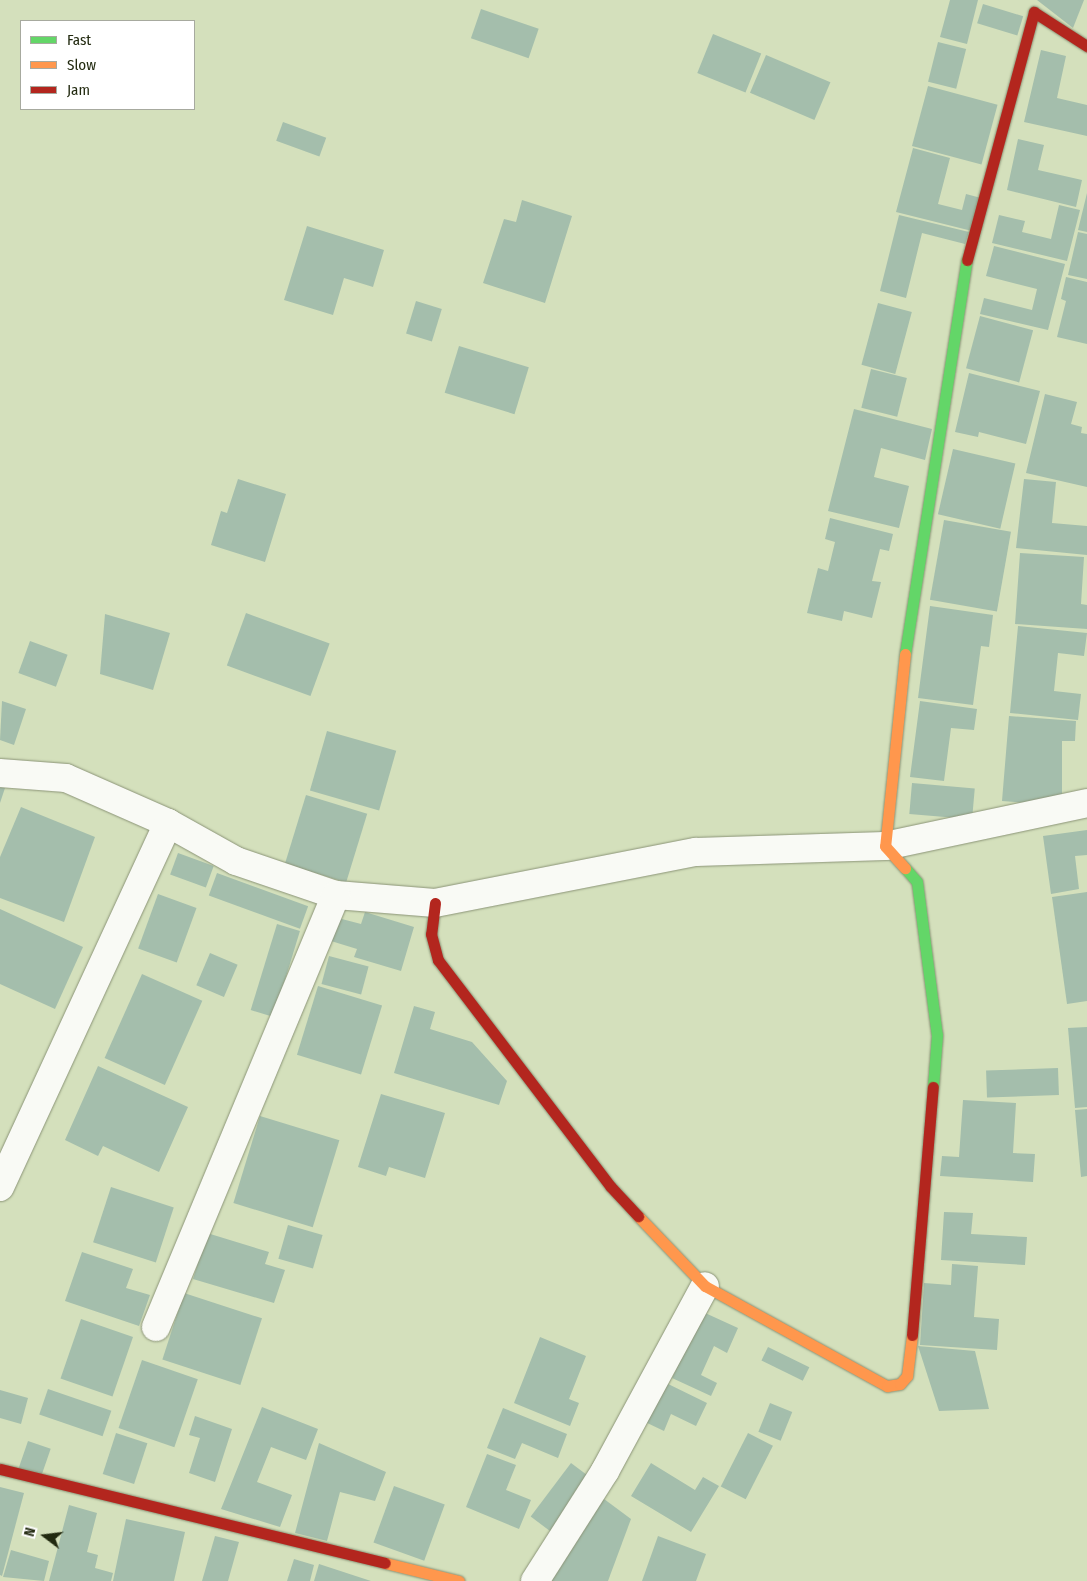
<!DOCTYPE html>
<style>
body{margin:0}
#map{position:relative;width:1087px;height:1581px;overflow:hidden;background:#d4e0bc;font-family:"Fira Sans Condensed",sans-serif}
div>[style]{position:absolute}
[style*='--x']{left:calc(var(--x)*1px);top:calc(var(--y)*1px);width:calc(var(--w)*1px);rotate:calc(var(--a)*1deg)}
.building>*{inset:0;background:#a4beac;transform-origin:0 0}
.roads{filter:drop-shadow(0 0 1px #8b9477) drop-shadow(0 0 1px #8b9477)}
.street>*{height:28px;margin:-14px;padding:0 14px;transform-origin:14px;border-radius:14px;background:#f9faf5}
.fast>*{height:11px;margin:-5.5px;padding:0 5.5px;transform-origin:5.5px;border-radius:5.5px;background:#63d668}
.slow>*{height:11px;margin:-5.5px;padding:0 5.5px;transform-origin:5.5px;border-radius:5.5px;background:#ff974d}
.jam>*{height:11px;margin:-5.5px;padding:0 5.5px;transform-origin:5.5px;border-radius:5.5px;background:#b3261e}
span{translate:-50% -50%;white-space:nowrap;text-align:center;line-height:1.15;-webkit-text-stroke:5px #fff;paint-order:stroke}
.legend{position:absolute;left:20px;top:20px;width:175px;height:90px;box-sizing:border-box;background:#fff;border:1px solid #a7aa9f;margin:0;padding:6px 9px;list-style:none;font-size:15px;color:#222a10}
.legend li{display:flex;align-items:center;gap:10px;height:25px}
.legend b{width:25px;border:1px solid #a7aa9f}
.north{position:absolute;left:20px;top:1511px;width:50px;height:50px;-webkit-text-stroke:4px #fff;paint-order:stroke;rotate:285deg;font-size:14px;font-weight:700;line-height:20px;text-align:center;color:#222a10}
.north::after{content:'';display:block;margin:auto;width:18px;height:22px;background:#222a10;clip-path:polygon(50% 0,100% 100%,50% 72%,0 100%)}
</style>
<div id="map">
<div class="building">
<div style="clip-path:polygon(950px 0,978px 0,967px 44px,940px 37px)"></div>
<div style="clip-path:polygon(1037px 0,1084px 0,1073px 28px)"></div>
<div style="left:983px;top:4px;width:42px;height:20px;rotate:17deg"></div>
<div style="left:481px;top:9px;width:61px;height:31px;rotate:19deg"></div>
<div style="left:713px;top:34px;width:52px;height:42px;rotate:22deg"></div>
<div style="left:938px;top:42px;width:29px;height:41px;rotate:14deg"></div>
<div style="clip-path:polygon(1041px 50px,1066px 56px,1057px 98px,1087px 105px,1087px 136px,1024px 122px)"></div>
<div style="left:766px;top:55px;width:70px;height:41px;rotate:23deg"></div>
<div style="left:928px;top:86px;width:72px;height:62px;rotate:15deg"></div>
<div style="left:283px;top:122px;width:46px;height:20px;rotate:20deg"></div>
<div style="clip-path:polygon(1018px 139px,1044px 145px,1038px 170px,1082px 180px,1076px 207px,1007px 190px)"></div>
<div style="clip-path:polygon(913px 148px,950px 158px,938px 204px,962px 210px,966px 194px,981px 198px,972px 231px,896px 212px)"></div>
<div style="clip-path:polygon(1087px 193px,1087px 232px,1078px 230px)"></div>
<div style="clip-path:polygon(522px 200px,572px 216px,545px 303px,483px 283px,504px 219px,516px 222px)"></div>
<div style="clip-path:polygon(1059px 205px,1080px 210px,1067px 261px,992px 243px,999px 215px,1025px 221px,1022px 232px,1051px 239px)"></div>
<div style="clip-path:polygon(899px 215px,969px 232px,965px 244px,922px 233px,906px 298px,880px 291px)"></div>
<div style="clip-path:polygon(307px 226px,384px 250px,373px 287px,344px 278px,333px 315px,284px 300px)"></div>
<div style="clip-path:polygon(1078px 232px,1087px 234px,1087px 279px,1068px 275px)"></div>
<div style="clip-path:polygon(994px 246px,1065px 264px,1048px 330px,980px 314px,984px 298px,1032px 310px,1037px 289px,986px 276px)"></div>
<div style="clip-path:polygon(1066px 277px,1087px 282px,1087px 344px,1057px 337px,1066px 301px,1061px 299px)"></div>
<div style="left:416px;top:301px;width:27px;height:34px;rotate:17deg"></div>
<div style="left:878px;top:303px;width:35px;height:64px;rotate:15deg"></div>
<div style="left:980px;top:316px;width:55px;height:54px;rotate:15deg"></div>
<div style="left:459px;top:346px;width:73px;height:49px;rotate:17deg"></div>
<div style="left:871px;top:369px;width:37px;height:40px;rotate:14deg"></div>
<div style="clip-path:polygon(969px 373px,1040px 391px,1026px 444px,979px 432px,978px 437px,955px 432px)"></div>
<div style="clip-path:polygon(1045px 394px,1077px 402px,1071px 424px,1082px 427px,1081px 433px,1087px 434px,1087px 487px,1026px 473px)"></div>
<div style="clip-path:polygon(854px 409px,932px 429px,925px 460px,881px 448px,874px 477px,909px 486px,899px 528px,828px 511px)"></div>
<div style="left:953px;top:449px;width:64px;height:67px;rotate:13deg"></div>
<div style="clip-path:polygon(238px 479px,286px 494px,265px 562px,211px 545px,221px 511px,227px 513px)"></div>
<div style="clip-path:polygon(1024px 479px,1056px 482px,1052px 523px,1087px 526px,1087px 555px,1016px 548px)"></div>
<div style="clip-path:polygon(830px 518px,893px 534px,889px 551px,880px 549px,872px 581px,881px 582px,872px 618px,844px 611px,842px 621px,807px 613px,818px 568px,828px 571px,835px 542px,825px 539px)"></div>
<div style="left:944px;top:520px;width:68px;height:81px;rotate:10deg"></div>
<div style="clip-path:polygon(1020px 553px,1084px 557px,1081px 604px,1087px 605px,1087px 629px,1015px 624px)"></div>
<div style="clip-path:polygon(930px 606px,993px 615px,989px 647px,981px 646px,973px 705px,918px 698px)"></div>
<div style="left:246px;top:613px;width:89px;height:56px;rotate:20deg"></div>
<div style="clip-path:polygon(105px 614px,170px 633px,153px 690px,100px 674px)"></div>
<div style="clip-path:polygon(1018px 626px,1087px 633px,1084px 656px,1058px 653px,1054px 691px,1081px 694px,1078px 720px,1010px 713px)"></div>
<div style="left:30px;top:641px;width:40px;height:34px;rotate:20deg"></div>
<div style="clip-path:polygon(2px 701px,26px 709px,14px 745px,0 740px)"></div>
<div style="clip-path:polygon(920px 701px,977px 709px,974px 730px,951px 728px,944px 781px,910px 777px)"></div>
<div style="clip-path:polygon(1009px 716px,1076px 721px,1075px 741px,1062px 741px,1062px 806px,1002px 801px)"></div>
<div style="left:327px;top:731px;width:72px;height:62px;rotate:16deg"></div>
<div style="left:912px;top:783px;width:63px;height:31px;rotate:5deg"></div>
<div style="clip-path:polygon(0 786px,5px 788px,0 803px)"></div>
<div style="left:306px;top:795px;width:64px;height:72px;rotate:17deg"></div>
<div style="clip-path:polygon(21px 807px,95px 837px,64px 922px,0 898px,0 857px)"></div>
<div style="clip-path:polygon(1087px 830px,1087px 855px,1075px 856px,1079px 889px,1051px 894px,1043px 836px)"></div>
<div style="left:178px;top:853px;width:38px;height:23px;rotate:20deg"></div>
<div style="left:217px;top:873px;width:97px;height:24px;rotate:20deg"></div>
<div style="clip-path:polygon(1087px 892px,1087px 1001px,1067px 1004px,1052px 897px)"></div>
<div style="left:158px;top:894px;width:41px;height:58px;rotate:20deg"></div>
<div style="clip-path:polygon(0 909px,83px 947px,55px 1009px,0 984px)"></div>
<div style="clip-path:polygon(365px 912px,414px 927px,401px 971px,354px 957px,357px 949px,331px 941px,338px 918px,361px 924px)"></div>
<div style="left:277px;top:924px;width:24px;height:90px;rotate:17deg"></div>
<div style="left:210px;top:953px;width:30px;height:35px;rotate:23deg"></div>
<div style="left:329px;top:956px;width:41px;height:29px;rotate:15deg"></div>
<div style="left:142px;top:974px;width:66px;height:92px;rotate:24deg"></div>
<div style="left:318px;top:986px;width:67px;height:72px;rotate:17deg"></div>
<div style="clip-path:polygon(414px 1006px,435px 1012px,430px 1029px,472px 1042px,507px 1081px,499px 1105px,394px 1073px)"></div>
<div style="clip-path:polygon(1087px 1027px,1087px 1107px,1075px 1108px,1068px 1028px)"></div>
<div style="clip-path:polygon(98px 1066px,188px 1107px,159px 1172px,103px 1146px,98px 1156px,65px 1140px)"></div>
<div style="left:1058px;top:1068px;width:27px;height:72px;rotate:88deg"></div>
<div style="clip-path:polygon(381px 1094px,445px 1113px,425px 1178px,389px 1167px,386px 1176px,358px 1167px)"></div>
<div style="clip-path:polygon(963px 1100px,1016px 1103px,1013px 1153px,1035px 1154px,1033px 1182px,940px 1176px,942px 1156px,959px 1157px)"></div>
<div style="clip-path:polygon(1087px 1109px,1087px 1176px,1081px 1177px,1075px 1110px)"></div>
<div style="left:260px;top:1116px;width:83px;height:91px;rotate:17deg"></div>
<div style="left:111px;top:1187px;width:66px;height:58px;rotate:18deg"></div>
<div style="clip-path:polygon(944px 1212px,973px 1213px,971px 1234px,1027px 1237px,1025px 1265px,941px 1260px)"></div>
<div style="left:288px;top:1225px;width:36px;height:35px;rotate:16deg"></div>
<div style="clip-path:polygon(207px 1233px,269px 1252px,265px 1264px,285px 1270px,274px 1303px,193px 1279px)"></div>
<div style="clip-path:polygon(82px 1252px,133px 1269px,126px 1288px,150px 1295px,139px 1326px,65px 1301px)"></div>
<div style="clip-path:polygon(952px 1264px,978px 1266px,974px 1317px,999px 1319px,997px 1350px,920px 1345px,924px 1283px,951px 1285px)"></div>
<div style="left:184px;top:1293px;width:82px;height:70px;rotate:18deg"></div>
<div style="clip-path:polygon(703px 1312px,738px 1328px,727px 1353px,714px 1346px,701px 1375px,717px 1383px,711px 1396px,672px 1378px)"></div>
<div style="left:81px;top:1319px;width:55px;height:63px;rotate:19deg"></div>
<div style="clip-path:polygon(540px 1337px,586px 1356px,569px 1399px,579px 1403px,570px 1426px,514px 1403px)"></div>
<div style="clip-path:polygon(918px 1346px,975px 1351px,989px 1409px,939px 1411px)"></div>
<div style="left:768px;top:1347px;width:46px;height:15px;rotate:26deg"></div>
<div style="left:142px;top:1360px;width:59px;height:72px;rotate:19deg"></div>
<div style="clip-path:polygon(662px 1381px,707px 1403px,696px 1426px,671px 1414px,664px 1431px,643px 1421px)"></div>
<div style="left:48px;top:1389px;width:67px;height:27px;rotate:19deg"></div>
<div style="clip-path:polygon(0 1390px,28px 1398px,21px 1424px,0 1418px)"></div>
<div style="left:770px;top:1403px;width:24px;height:31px;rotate:22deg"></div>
<div style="clip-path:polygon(262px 1407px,318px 1429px,306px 1460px,271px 1447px,257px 1482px,292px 1495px,280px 1527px,221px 1509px)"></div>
<div style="clip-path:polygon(503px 1408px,567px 1434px,558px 1458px,522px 1443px,515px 1459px,487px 1448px)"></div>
<div style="clip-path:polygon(195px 1416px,232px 1429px,215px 1482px,189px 1473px,200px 1438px,189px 1435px)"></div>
<div style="left:116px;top:1433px;width:33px;height:43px;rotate:18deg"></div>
<div style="left:748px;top:1433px;width:28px;height:60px;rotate:27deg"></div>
<div style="left:28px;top:1441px;width:24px;height:32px;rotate:19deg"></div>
<div style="clip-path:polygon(319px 1443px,386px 1472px,375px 1501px,340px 1492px,327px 1541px,295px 1533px)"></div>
<div style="clip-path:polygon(487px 1454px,516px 1465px,506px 1490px,531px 1500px,519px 1529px,466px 1507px)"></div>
<div style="left:571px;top:1463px;width:25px;height:67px;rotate:37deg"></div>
<div style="clip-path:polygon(651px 1463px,695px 1490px,703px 1477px,719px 1486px,691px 1532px,631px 1496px)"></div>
<div style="left:394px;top:1486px;width:54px;height:60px;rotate:20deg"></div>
<div style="clip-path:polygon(0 1487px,24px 1493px,2px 1576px,0 1575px)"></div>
<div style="clip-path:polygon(600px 1496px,631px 1519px,608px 1581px,546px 1581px)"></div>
<div style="clip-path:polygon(69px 1505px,97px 1513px,87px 1552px,98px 1555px,95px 1568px,113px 1573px,111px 1581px,49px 1581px)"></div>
<div style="clip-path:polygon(126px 1519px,185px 1532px,174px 1581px,113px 1581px)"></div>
<div style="clip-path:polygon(215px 1536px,239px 1542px,228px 1581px,202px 1581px)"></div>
<div style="clip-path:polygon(658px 1536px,706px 1554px,696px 1581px,642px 1581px)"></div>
<div style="clip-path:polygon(11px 1550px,49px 1561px,44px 1581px,3px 1577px)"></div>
<div style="clip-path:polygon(294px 1559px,314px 1565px,310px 1581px,287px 1581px)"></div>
<div style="clip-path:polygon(319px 1564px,371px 1581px,314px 1581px)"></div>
</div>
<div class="roads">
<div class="street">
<div style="--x:0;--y:773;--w:66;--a:4.3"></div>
<div style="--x:66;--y:778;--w:111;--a:23.8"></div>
<div style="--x:168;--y:823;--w:78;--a:29.2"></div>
<div style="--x:236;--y:861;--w:106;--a:18.8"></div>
<div style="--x:336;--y:895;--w:99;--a:4.6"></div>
<div style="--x:435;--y:903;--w:266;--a:-11.1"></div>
<div style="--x:696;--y:852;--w:189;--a:-1.8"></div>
<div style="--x:885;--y:846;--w:207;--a:-12"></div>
<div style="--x:0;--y:1187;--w:401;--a:-65.2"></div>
<div style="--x:156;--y:1327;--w:468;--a:-67.4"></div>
<div style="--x:535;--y:1581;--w:130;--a:-57.5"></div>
<div style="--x:605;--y:1471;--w:210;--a:-61.6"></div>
</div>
<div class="fast">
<div style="--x:905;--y:654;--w:399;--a:-81.1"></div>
<div style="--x:905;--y:868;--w:18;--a:49"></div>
<div style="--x:917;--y:882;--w:154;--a:82.6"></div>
<div style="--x:937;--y:1035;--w:52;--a:94.4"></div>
</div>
<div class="slow">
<div style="--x:905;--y:654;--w:193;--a:95.9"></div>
<div style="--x:885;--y:846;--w:30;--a:48"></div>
<div style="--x:638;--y:1216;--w:97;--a:46.3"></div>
<div style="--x:705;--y:1286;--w:208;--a:28.8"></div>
<div style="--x:887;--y:1386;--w:13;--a:-9"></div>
<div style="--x:900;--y:1384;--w:11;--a:-49"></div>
<div style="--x:907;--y:1376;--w:41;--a:-83"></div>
<div style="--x:385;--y:1563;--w:76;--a:13.7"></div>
</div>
<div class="jam">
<div style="--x:967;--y:260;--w:257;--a:-74.9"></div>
<div style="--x:1034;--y:12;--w:63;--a:32.7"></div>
<div style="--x:435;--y:903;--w:31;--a:97"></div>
<div style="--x:431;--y:934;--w:27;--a:75"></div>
<div style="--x:438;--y:960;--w:285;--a:52.7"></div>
<div style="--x:611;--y:1187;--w:40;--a:47"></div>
<div style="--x:912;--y:1335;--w:249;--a:-85.2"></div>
<div style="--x:0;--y:1469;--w:396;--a:13.7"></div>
</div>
</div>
<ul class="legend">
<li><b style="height:6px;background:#63d668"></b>Fast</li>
<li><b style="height:6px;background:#ff974d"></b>Slow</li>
<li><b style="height:6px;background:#b3261e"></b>Jam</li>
</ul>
<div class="north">N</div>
</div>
